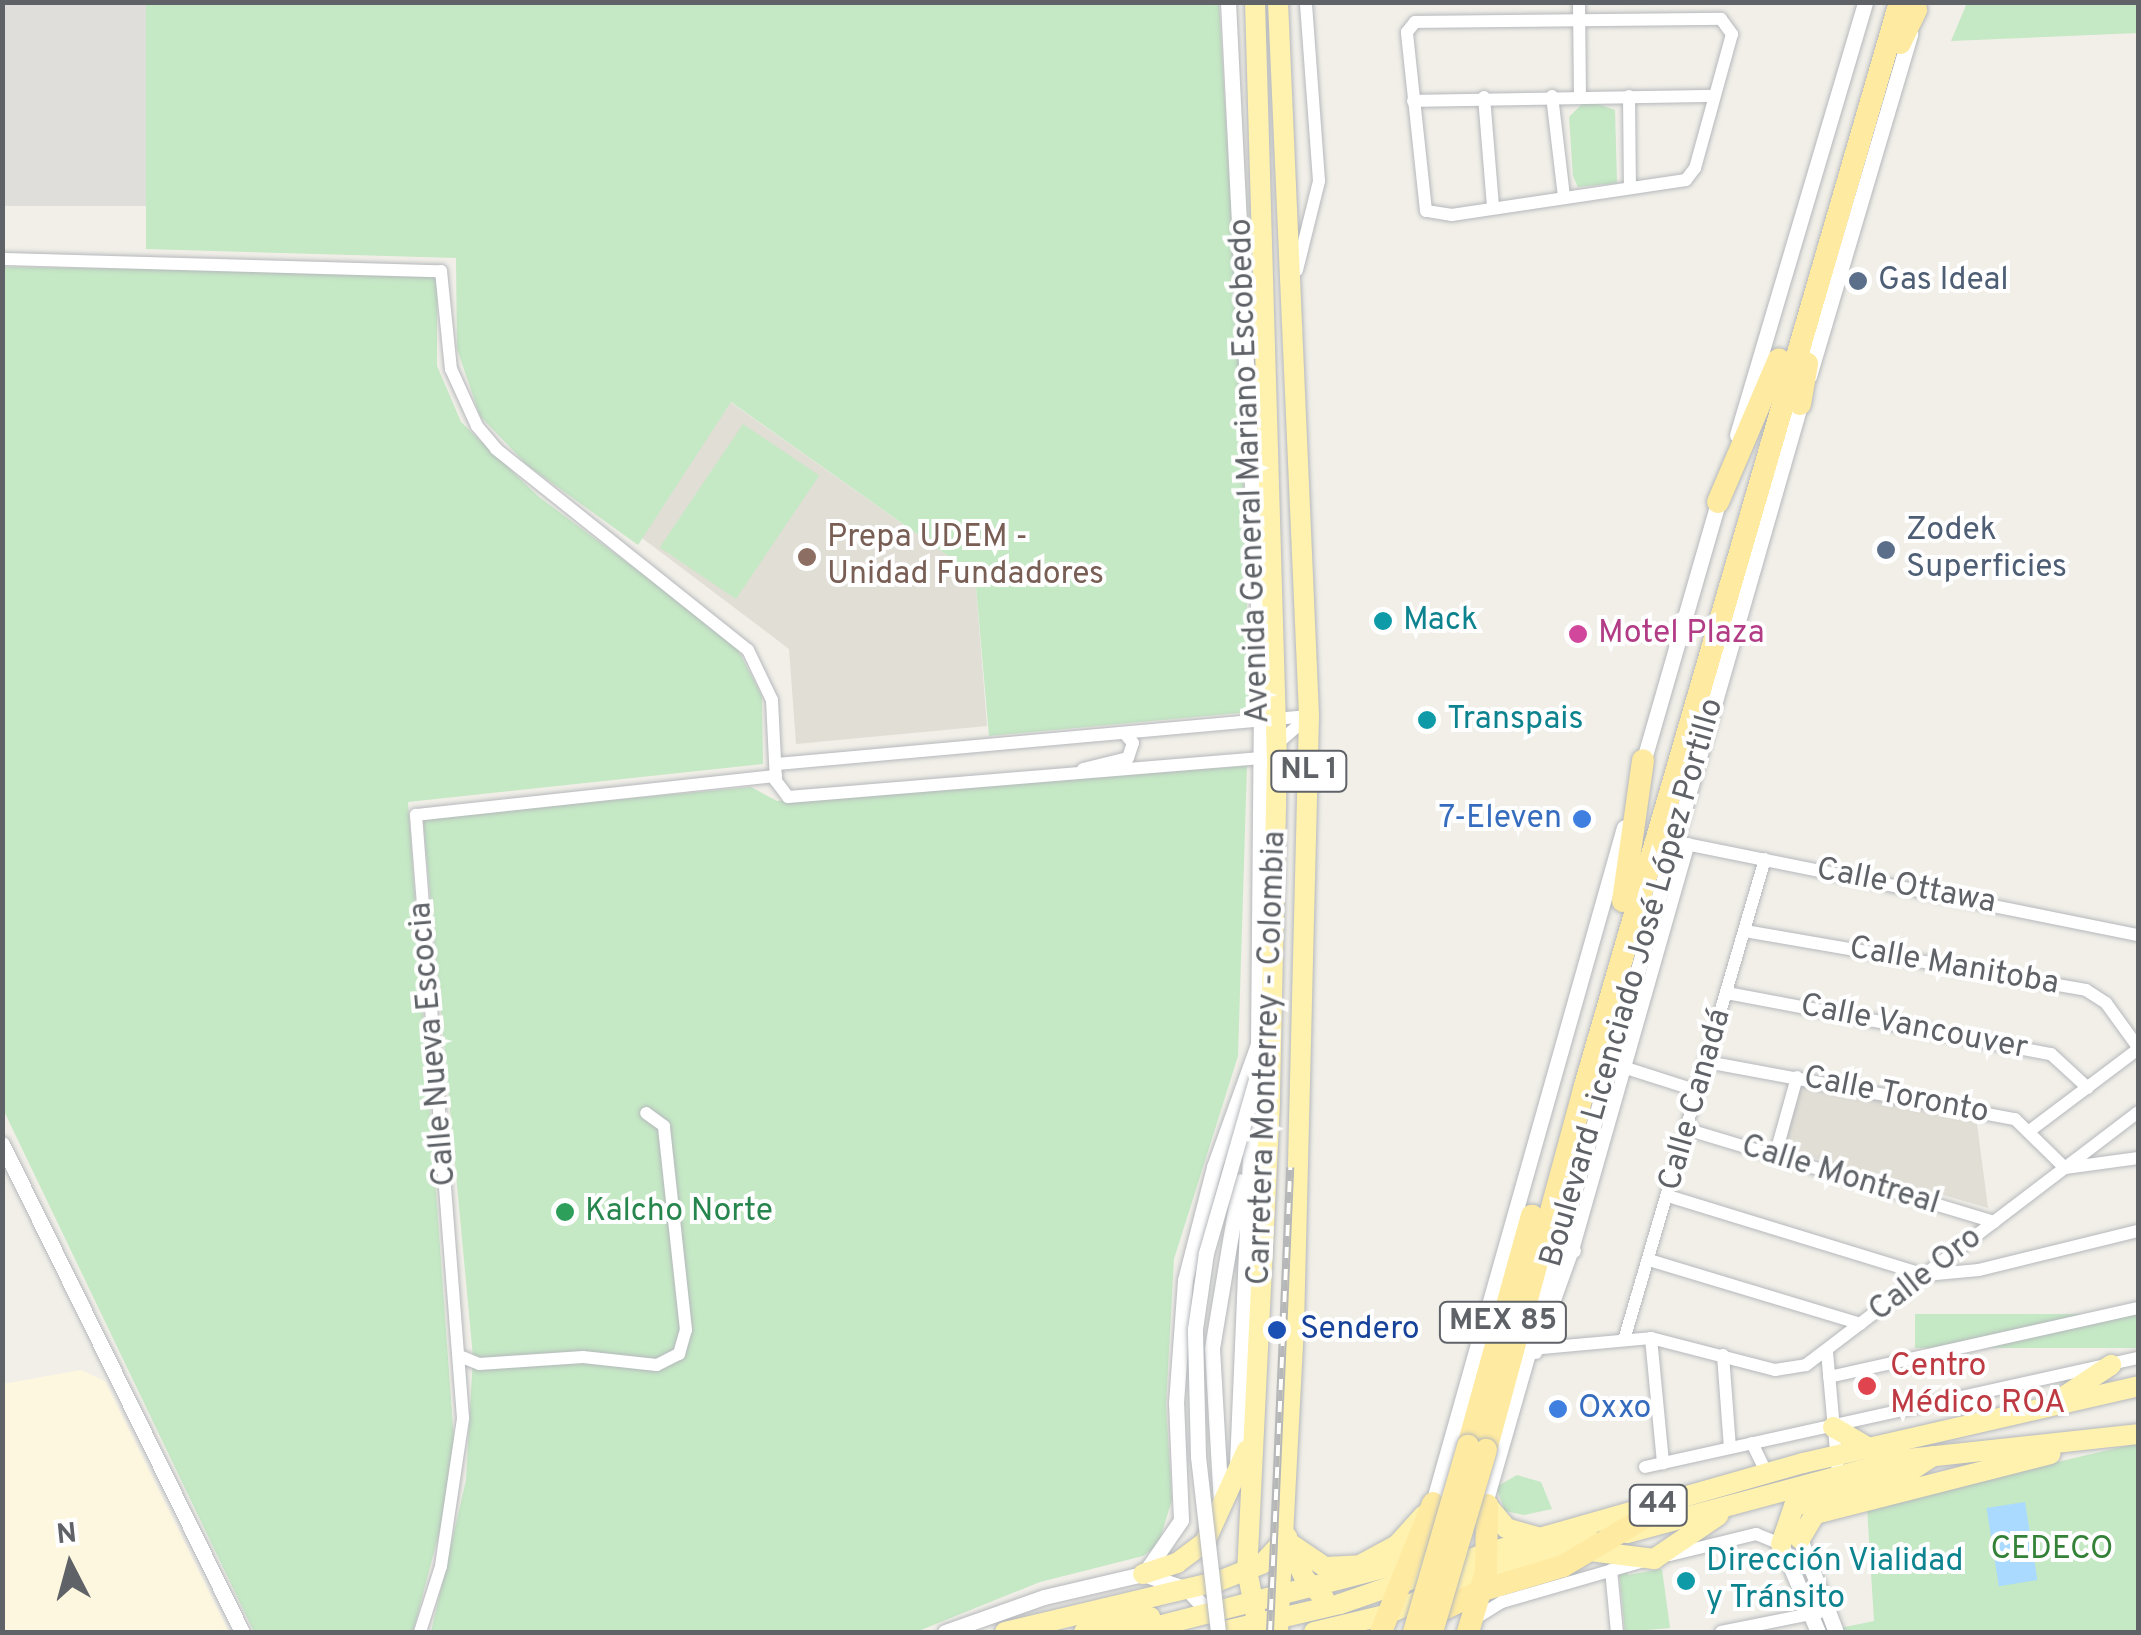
<!DOCTYPE html>
<meta charset="utf-8">
<style>
body{margin:0}
#map{position:relative;width:2141px;height:1635px;overflow:hidden;background:#f1efe8;font-family:Overpass,sans-serif}
div>[style]{position:absolute}
[style*='--x']{left:calc(var(--x)*1px);top:calc(var(--y)*1px);width:calc(var(--w)*1px);rotate:calc(var(--a)*1deg)}
.commercial>*{inset:0;background:#fef7e0}
.industrial>*{inset:0;background:#e0deda;transform-origin:0 0}
.education>*{inset:0;background:#e1ded6}
.green>*{inset:0;background:#c5e8c5;transform-origin:0 0}
.water>*{inset:0;background:#aadaff;transform-origin:0 0}
.roads{filter:drop-shadow(0 0 2px #b5b8bc) drop-shadow(0 0 2px #b5b8bc)}
.minor>*{height:12px;margin:-6px;padding:0 6px;transform-origin:6px;border-radius:6px;background:#fff}
.tertiary>*{height:15px;margin:-7.5px;padding:0 7.5px;transform-origin:7.5px;border-radius:7.5px;background:#fff}
.primary>*{height:20px;margin:-10px;padding:0 10px;transform-origin:10px;border-radius:10px;background:#fff2af}
.trunk>*{height:22px;margin:-11px;padding:0 11px;transform-origin:11px;border-radius:11px;background:#feeaa1}
.rail>*{height:8px;margin-top:-4px;transform-origin:0;background:repeating-linear-gradient(90deg,#fff 0 11px,#b6b7b8 0 22px);box-sizing:border-box;border-block:2px solid #b6b7b8}
.bridges{filter:drop-shadow(0 0 2px #b5b8bc) drop-shadow(0 0 2px #b5b8bc)}
.tertiary-bridge>*{height:15px;margin:-7.5px;padding:0 7.5px;transform-origin:7.5px;border-radius:7.5px;background:#fff}
.trunk-bridge>*{height:22px;margin:-11px;padding:0 11px;transform-origin:11px;border-radius:11px;background:#feeaa1}
.dots>*{width:28px;height:28px;translate:-50% -50%;box-sizing:border-box;border:5px solid #fff;border-radius:50%}
span{translate:-50% -50%;white-space:nowrap;text-align:center;line-height:1.15;-webkit-text-stroke:8px #fff;paint-order:stroke}
.shield-label span{padding:2px 8px;background:#fff;border:2px solid;border-radius:8px;-webkit-text-stroke-width:0}
.shield-label{font-size:30px;color:#5f6368;font-weight:700}
.service-label{font-size:32px;color:#4e5e75}
.left{translate:0 -50%;text-align:left}
.street-label{font-size:32px;color:#5f6368}
.education-label{font-size:32px;color:#785e54}
.culture-label{font-size:32px;color:#0d838f}
.hotel-label{font-size:32px;color:#b23c85}
.shop-label{font-size:32px;color:#366cbe}
.right{translate:-100% -50%;text-align:right}
.leisure-label{font-size:32px;color:#27864d}
.transit-label{font-size:32px;color:#164399}
.health-label{font-size:32px;color:#be3a42}
.park-label{font-size:32px;color:#348238}
.frame{position:absolute;inset:0;border:5px solid #5f6368;pointer-events:none}
.north{position:absolute;left:20px;top:1515px;width:100px;height:100px;-webkit-text-stroke:8px #fff;paint-order:stroke;rotate:354deg;font-size:28px;font-weight:700;line-height:40px;text-align:center;color:#5f6368}
.north::after{content:'';display:block;margin:auto;width:35px;height:45px;background:#5f6368;clip-path:polygon(50% 0,100% 100%,50% 72%,0 100%)}
</style>
<div id="map">
<div class="commercial">
<div style="clip-path:polygon(81px 1370px,105px 1381px,229px 1632px,3px 1632px,3px 1384px)"></div>
</div>
<div class="industrial">
<div style="left:2px;top:3px;width:144px;height:203px"></div>
</div>
<div class="education">
<div style="clip-path:polygon(730px 402px,975px 575px,987px 726px,796px 744px,789px 649px,642px 538px)"></div>
<div style="clip-path:polygon(1799px 1083px,1976px 1116px,1988px 1208px,1784px 1149px)"></div>
</div>
<div class="green">
<div style="clip-path:polygon(146px 3px,1219px 3px,1240px 360px,1250px 712px,989px 736px,975px 575px,731px 402px,638px 545px,527px 465px,480px 416px,457px 349px,456px 258px,146px 249px)"></div>
<div style="clip-path:polygon(1967px 3px,2138px 3px,2138px 33px,1951px 41px)"></div>
<div style="clip-path:polygon(1586px 100px,1615px 110px,1617px 183px,1578px 187px,1573px 176px,1569px 117px)"></div>
<div style="clip-path:polygon(3px 267px,437px 273px,437px 366px,461px 422px,539px 497px,734px 642px,762px 696px,763px 764px,408px 802px,454px 1441px,447px 1503px,413px 1632px,254px 1632px,3px 1109px)"></div>
<div style="left:743px;top:424px;width:92px;height:149px;rotate:34deg"></div>
<div style="clip-path:polygon(1247px 766px,1238px 1056px,1174px 1259px,1166px 1406px,1172px 1500px,1158px 1545px,1143px 1556px,1040px 1582px,916px 1632px,431px 1632px,466px 1480px,473px 1357px,423px 818px,751px 787px,777px 801px)"></div>
<div style="left:2138px;top:1314px;width:34px;height:223px;rotate:90deg"></div>
<div style="clip-path:polygon(2138px 1443px,2138px 1632px,1842px 1632px,1840px 1628px,1874px 1621px,1867px 1507px)"></div>
<div style="clip-path:polygon(1517px 1475px,1541px 1482px,1552px 1509px,1524px 1515px,1505px 1511px,1496px 1487px)"></div>
<div style="clip-path:polygon(1627px 1567px,1628px 1575px,1662px 1569px,1670px 1628px,1625px 1632px,1619px 1570px)"></div>
</div>
<div class="water">
<div style="left:2025px;top:1502px;width:79px;height:39px;rotate:81deg"></div>
</div>
<div class="roads">
<div class="minor">
<div style="--x:1579;--y:2;--w:93;--a:89.4"></div>
<div style="--x:1721;--y:19;--w:19;--a:54"></div>
<div style="--x:1732;--y:34;--w:139;--a:105.4"></div>
<div style="--x:1695;--y:168;--w:15;--a:127"></div>
<div style="--x:1686;--y:180;--w:237;--a:171.5"></div>
<div style="--x:1452;--y:215;--w:26;--a:-171"></div>
<div style="--x:1426;--y:211;--w:180;--a:-96.1"></div>
<div style="--x:1407;--y:32;--w:13;--a:-51"></div>
<div style="--x:1415;--y:22;--w:306;--a:-0.6"></div>
<div style="--x:1552;--y:96;--w:101;--a:83.2"></div>
<div style="--x:1629;--y:96;--w:92;--a:89.4"></div>
<div style="--x:1484;--y:97;--w:110;--a:85.3"></div>
<div style="--x:1413;--y:101;--w:301;--a:-1"></div>
<div style="--x:2;--y:259;--w:439;--a:1.6"></div>
<div style="--x:441;--y:271;--w:99;--a:84.2"></div>
<div style="--x:451;--y:369;--w:63;--a:65.5"></div>
<div style="--x:477;--y:426;--w:30;--a:50"></div>
<div style="--x:496;--y:449;--w:322;--a:38.6"></div>
<div style="--x:748;--y:650;--w:55;--a:64.4"></div>
<div style="--x:772;--y:700;--w:81;--a:87.2"></div>
<div style="--x:776;--y:781;--w:20;--a:53"></div>
<div style="--x:788;--y:797;--w:475;--a:-4.7"></div>
<div style="--x:1261;--y:758;--w:64;--a:-41.2"></div>
<div style="--x:1297;--y:270;--w:92;--a:-76.1"></div>
<div style="--x:1319;--y:181;--w:179;--a:-94.2"></div>
<div style="--x:777;--y:764;--w:534;--a:-5.16"></div>
<div style="--x:1083;--y:769;--w:46;--a:-13.7"></div>
<div style="--x:1128;--y:758;--w:16;--a:-72"></div>
<div style="--x:1133;--y:743;--w:13;--a:-132"></div>
<div style="--x:1681;--y:843;--w:466;--a:11.4"></div>
<div style="--x:1745;--y:931;--w:346;--a:9.8"></div>
<div style="--x:2086;--y:990;--w:24;--a:33"></div>
<div style="--x:2106;--y:1003;--w:54;--a:54"></div>
<div style="--x:1727;--y:993;--w:330;--a:10.7"></div>
<div style="--x:2051;--y:1054;--w:50;--a:42.6"></div>
<div style="--x:1707;--y:1062;--w:313;--a:10.5"></div>
<div style="--x:2015;--y:1119;--w:70;--a:44.4"></div>
<div style="--x:2065;--y:1168;--w:74;--a:-7.8"></div>
<div style="--x:1626;--y:1068;--w:76;--a:17.7"></div>
<div style="--x:1686;--y:1129;--w:322;--a:16.8"></div>
<div style="--x:2032;--y:1129;--w:133;--a:-37"></div>
<div style="--x:1775;--y:1156;--w:82;--a:-74.4"></div>
<div style="--x:1668;--y:1196;--w:269;--a:17.1"></div>
<div style="--x:1925;--y:1275;--w:54;--a:-5.3"></div>
<div style="--x:1979;--y:1270;--w:164;--a:-13.8"></div>
<div style="--x:1649;--y:1260;--w:221;--a:16.8"></div>
<div style="--x:1651;--y:1338;--w:126;--a:84.5"></div>
<div style="--x:1624;--y:1340;--w:501;--a:-73.66"></div>
<div style="--x:1542;--y:1348;--w:109;--a:-5.2"></div>
<div style="--x:1651;--y:1338;--w:128;--a:14.5"></div>
<div style="--x:1775;--y:1370;--w:31;--a:-9"></div>
<div style="--x:1806;--y:1365;--w:417;--a:-37.3"></div>
<div style="--x:1827;--y:1352;--w:133;--a:84.8"></div>
<div style="--x:1536;--y:1353;--w:109;--a:-70.2"></div>
<div style="--x:1573;--y:1250;--w:422;--a:-74.1"></div>
<div style="--x:1723;--y:1355;--w:93;--a:85.7"></div>
<div style="--x:462;--y:1357;--w:18;--a:22"></div>
<div style="--x:479;--y:1364;--w:104;--a:-3.9"></div>
<div style="--x:583;--y:1357;--w:74;--a:6.2"></div>
<div style="--x:657;--y:1365;--w:25;--a:-27"></div>
<div style="--x:679;--y:1354;--w:25;--a:-74"></div>
<div style="--x:686;--y:1330;--w:205;--a:-96.2"></div>
<div style="--x:664;--y:1126;--w:22;--a:-144"></div>
<div style="--x:1829;--y:1377;--w:317;--a:-12.6"></div>
<div style="--x:1752;--y:1443;--w:34;--a:64"></div>
<div style="--x:1645;--y:1467;--w:505;--a:-12.47"></div>
<div style="--x:1670;--y:1555;--w:89;--a:-13.7"></div>
<div style="--x:1756;--y:1534;--w:27;--a:22"></div>
<div style="--x:1611;--y:1570;--w:62;--a:84.5"></div>
<div style="--x:1476;--y:1618;--w:31;--a:-32"></div>
<div style="--x:1502;--y:1602;--w:145;--a:-16.1"></div>
<div style="--x:420;--y:1632;--w:69;--a:-72.3"></div>
<div style="--x:441;--y:1566;--w:150;--a:-81.5"></div>
<div style="--x:463;--y:1418;--w:605;--a:-94.46"></div>
<div style="--x:416;--y:815;--w:362;--a:-6.2"></div>
<div style="--x:1721;--y:1632;--w:101;--a:-11.4"></div>
</div>
<div class="tertiary">
<div style="--x:1809;--y:376;--w:357;--a:-73.5"></div>
<div style="--x:1737;--y:435;--w:452;--a:-73.5"></div>
<div style="--x:1642;--y:766;--w:282;--a:-73.9"></div>
<div style="--x:2;--y:1144;--w:544;--a:63.81"></div>
<div style="--x:1563;--y:1223;--w:29;--a:70"></div>
<div style="--x:1237;--y:1465;--w:357;--a:-87.6"></div>
<div style="--x:1221;--y:1505;--w:157;--a:-93.3"></div>
<div style="--x:1212;--y:1348;--w:169;--a:-80.5"></div>
<div style="--x:1483;--y:1510;--w:1157;--a:-73.99"></div>
<div style="--x:1436;--y:1512;--w:9;--a:-108"></div>
<div style="--x:1433;--y:1503;--w:702;--a:-74.22"></div>
<div style="--x:1797;--y:1531;--w:108;--a:68.9"></div>
<div style="--x:1781;--y:1544;--w:95;--a:67.2"></div>
<div style="--x:1146;--y:1571;--w:62;--a:-55.5"></div>
<div style="--x:1181;--y:1520;--w:117;--a:-92.4"></div>
<div style="--x:1176;--y:1403;--w:123;--a:-85.8"></div>
<div style="--x:1185;--y:1280;--w:117;--a:-75.6"></div>
<div style="--x:1214;--y:1167;--w:131;--a:-70.3"></div>
<div style="--x:1258;--y:1044;--w:379;--a:-89.5"></div>
<div style="--x:1261;--y:665;--w:664;--a:-92.85"></div>
<div style="--x:945;--y:1632;--w:105;--a:-19.5"></div>
<div style="--x:1044;--y:1597;--w:102;--a:-13.1"></div>
<div style="--x:1143;--y:1574;--w:46;--a:18.8"></div>
<div style="--x:1187;--y:1589;--w:42;--a:46.9"></div>
</div>
<div class="primary">
<div style="--x:1255;--y:2;--w:757;--a:88.34"></div>
<div style="--x:1277;--y:759;--w:344;--a:91.2"></div>
<div style="--x:1270;--y:1103;--w:468;--a:92.8"></div>
<div style="--x:1247;--y:1570;--w:63;--a:79"></div>
<div style="--x:1278;--y:2;--w:715;--a:87.51"></div>
<div style="--x:1309;--y:716;--w:610;--a:91.41"></div>
<div style="--x:1294;--y:1326;--w:306;--a:93"></div>
<div style="--x:2063;--y:1397;--w:58;--a:-33.7"></div>
<div style="--x:1833;--y:1427;--w:42;--a:30.3"></div>
<div style="--x:1487;--y:1505;--w:30;--a:50"></div>
<div style="--x:1506;--y:1528;--w:32;--a:16"></div>
<div style="--x:1627;--y:1533;--w:282;--a:-15"></div>
<div style="--x:1899;--y:1460;--w:240;--a:-6.2"></div>
<div style="--x:1286;--y:1539;--w:44;--a:64.6"></div>
<div style="--x:1305;--y:1579;--w:27;--a:45"></div>
<div style="--x:1800;--y:1539;--w:29;--a:-59"></div>
<div style="--x:1815;--y:1514;--w:243;--a:-14.3"></div>
<div style="--x:1291;--y:1544;--w:41;--a:34.1"></div>
<div style="--x:1325;--y:1567;--w:36;--a:-3"></div>
<div style="--x:1781;--y:1544;--w:40;--a:-71.1"></div>
<div style="--x:1794;--y:1506;--w:103;--a:-13.5"></div>
<div style="--x:1894;--y:1482;--w:47;--a:-33.7"></div>
<div style="--x:1582;--y:1550;--w:73;--a:7.1"></div>
<div style="--x:1654;--y:1559;--w:78;--a:-34.1"></div>
<div style="--x:1358;--y:1566;--w:44;--a:-28.3"></div>
<div style="--x:1397;--y:1545;--w:40;--a:-48"></div>
<div style="--x:1143;--y:1574;--w:36;--a:-18"></div>
<div style="--x:1177;--y:1563;--w:35;--a:-37"></div>
<div style="--x:1205;--y:1542;--w:101;--a:-65.5"></div>
<div style="--x:1005;--y:1632;--w:220;--a:-13.4"></div>
<div style="--x:1219;--y:1581;--w:46;--a:-21.6"></div>
<div style="--x:1262;--y:1564;--w:37;--a:-47"></div>
<div style="--x:1084;--y:1632;--w:68;--a:-12.8"></div>
<div style="--x:1135;--y:1632;--w:293;--a:-14.4"></div>
<div style="--x:1220;--y:1632;--w:123;--a:-13.1"></div>
<div style="--x:1340;--y:1604;--w:156;--a:-19.1"></div>
<div style="--x:1487;--y:1553;--w:329;--a:-15.9"></div>
<div style="--x:1803;--y:1463;--w:344;--a:-12.9"></div>
<div style="--x:1314;--y:1632;--w:73;--a:-13.5"></div>
<div style="--x:1385;--y:1615;--w:110;--a:-23.1"></div>
<div style="--x:1486;--y:1572;--w:112;--a:-15.5"></div>
</div>
<div class="trunk">
<div style="--x:1900;--y:43;--w:37;--a:-64"></div>
<div style="--x:1800;--y:404;--w:41;--a:-80.1"></div>
<div style="--x:1718;--y:502;--w:155;--a:-66.9"></div>
<div style="--x:1623;--y:901;--w:142;--a:-81.9"></div>
<div style="--x:1468;--y:1446;--w:239;--a:-74.5"></div>
<div style="--x:1486;--y:1450;--w:374;--a:-74.8"></div>
<div style="--x:1584;--y:1089;--w:1132;--a:-73.79"></div>
<div style="--x:1429;--y:1616;--w:60;--a:-25.7"></div>
<div style="--x:1483;--y:1590;--w:84;--a:-16.7"></div>
<div style="--x:1563;--y:1566;--w:128;--a:-30.6"></div>
<div style="--x:1381;--y:1632;--w:139;--a:-68"></div>
<div style="--x:1468;--y:1632;--w:63;--a:-73.3"></div>
<div style="--x:1486;--y:1572;--w:67;--a:-89.1"></div>
</div>
</div>
<div class="rail">
<div style="--x:1270;--y:1632;--w:465;--a:-87.5"></div>
</div>
<div class="bridges">
<div class="tertiary-bridge">
<div style="--x:1218;--y:1632;--w:177;--a:-96.5"></div>
<div style="--x:1198;--y:1456;--w:127;--a:-91.4"></div>
<div style="--x:1195;--y:1329;--w:77;--a:-81.8"></div>
<div style="--x:1206;--y:1253;--w:180;--a:-73.9"></div>
</div>
<div class="trunk-bridge">
<div style="--x:1414;--y:1632;--w:194;--a:-73.8"></div>
<div style="--x:1432;--y:1632;--w:190;--a:-73.5"></div>
</div>
</div>
<div class="dots">
<div style="left:1858px;top:281px;background:#5c6f8a"></div>
<div style="left:1886px;top:550px;background:#5c6f8a"></div>
<div style="left:807px;top:557px;background:#8d6e63"></div>
<div style="left:1383px;top:621px;background:#0f9aa8"></div>
<div style="left:1578px;top:634px;background:#d1479c"></div>
<div style="left:1427px;top:720px;background:#0f9aa8"></div>
<div style="left:1582px;top:819px;background:#3f7fe0"></div>
<div style="left:565px;top:1212px;background:#2e9e5b"></div>
<div style="left:1277px;top:1330px;background:#1a4fb4"></div>
<div style="left:1867px;top:1386px;background:#e0444e"></div>
<div style="left:1558px;top:1409px;background:#3f7fe0"></div>
<div style="left:1686px;top:1581px;background:#0f9aa8"></div>
</div>
<div class="shield-label">
<span style="left:1309px;top:771px">NL 1</span>
<span style="left:1503px;top:1322px">MEX 85</span>
<span style="left:1658px;top:1505px">44</span>
</div>
<div class="service-label">
<span class="left" style="left:1878px;top:281px">Gas Ideal</span>
<span class="left" style="left:1906px;top:550px">Zodek<br>Superficies</span>
</div>
<div class="street-label">
<span style="left:1251px;top:471px;rotate:-92deg">Avenida General Mariano Escobedo</span>
<span style="left:1906px;top:887px;rotate:11deg">Calle Ottawa</span>
<span style="left:1954px;top:967px;rotate:10deg">Calle Manitoba</span>
<span style="left:1633px;top:983px;rotate:-74deg">Boulevard Licenciado José López Portillo</span>
<span style="left:1914px;top:1028px;rotate:11deg">Calle Vancouver</span>
<span style="left:434px;top:1044px;rotate:-95deg">Calle Nueva Escocia</span>
<span style="left:1268px;top:1058px;rotate:-88deg">Carretera Monterrey - Colombia</span>
<span style="left:1896px;top:1096px;rotate:11deg">Calle Toronto</span>
<span style="left:1696px;top:1100px;rotate:-74deg">Calle Canadá</span>
<span style="left:1840px;top:1176px;rotate:17deg">Calle Montreal</span>
<span style="left:1926px;top:1275px;rotate:-38deg">Calle Oro</span>
</div>
<div class="education-label">
<span class="left" style="left:827px;top:557px">Prepa UDEM -<br>Unidad Fundadores</span>
</div>
<div class="culture-label">
<span class="left" style="left:1403px;top:621px">Mack</span>
<span class="left" style="left:1447px;top:720px">Transpais</span>
<span class="left" style="left:1706px;top:1581px">Dirección Vialidad<br>y Tránsito</span>
</div>
<div class="hotel-label">
<span class="left" style="left:1598px;top:634px">Motel Plaza</span>
</div>
<div class="shop-label">
<span class="right" style="left:1562px;top:819px">7-Eleven</span>
<span class="left" style="left:1578px;top:1409px">Oxxo</span>
</div>
<div class="leisure-label">
<span class="left" style="left:585px;top:1212px">Kalcho Norte</span>
</div>
<div class="transit-label">
<span class="left" style="left:1300px;top:1330px">Sendero</span>
</div>
<div class="health-label">
<span class="left" style="left:1890px;top:1386px">Centro<br>Médico ROA</span>
</div>
<div class="park-label">
<span style="left:2052px;top:1550px">CEDECO</span>
</div>
<div class="frame"></div>
<div class="north">N</div>
</div>
